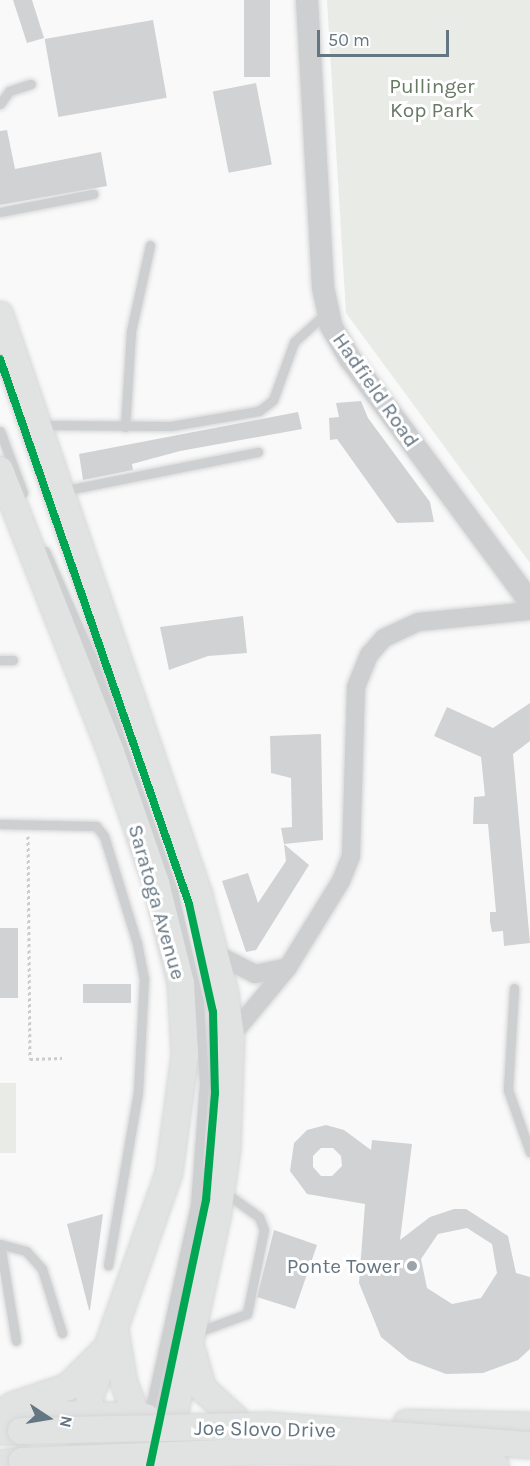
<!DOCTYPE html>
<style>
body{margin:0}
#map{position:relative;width:530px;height:1466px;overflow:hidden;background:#f9f9f9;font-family:Karla,sans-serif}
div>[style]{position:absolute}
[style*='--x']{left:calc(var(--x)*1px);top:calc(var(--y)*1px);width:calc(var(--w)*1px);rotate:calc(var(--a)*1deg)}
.green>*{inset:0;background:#e8ebe6;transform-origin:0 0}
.building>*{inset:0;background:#d0d2d3;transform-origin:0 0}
.path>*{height:3px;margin-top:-1.5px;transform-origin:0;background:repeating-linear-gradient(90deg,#cbcccd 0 3px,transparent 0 6px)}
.roads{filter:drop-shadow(0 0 2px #d5d6d7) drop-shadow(0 0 2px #d5d6d7)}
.service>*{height:9px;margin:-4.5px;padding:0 4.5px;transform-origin:4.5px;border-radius:4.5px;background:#cecfd0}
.minor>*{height:18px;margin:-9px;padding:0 9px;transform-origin:9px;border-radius:9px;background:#cecfd0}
.tertiary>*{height:22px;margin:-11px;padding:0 11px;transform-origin:11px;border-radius:11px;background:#cecfd0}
.secondary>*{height:26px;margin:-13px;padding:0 13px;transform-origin:13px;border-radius:13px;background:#e1e2e2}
.bridges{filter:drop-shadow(0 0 2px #d5d6d7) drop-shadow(0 0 2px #d5d6d7)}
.secondary-bridge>*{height:26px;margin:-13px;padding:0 13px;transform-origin:13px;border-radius:13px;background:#e1e2e2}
.bus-1>*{height:8px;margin:-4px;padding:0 4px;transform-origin:4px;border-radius:4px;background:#00a651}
.dots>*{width:16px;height:16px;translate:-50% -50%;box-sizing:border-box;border:3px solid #fff;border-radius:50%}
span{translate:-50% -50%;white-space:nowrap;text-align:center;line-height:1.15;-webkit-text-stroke:6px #fff;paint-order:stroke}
.park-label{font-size:21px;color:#687a64}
.street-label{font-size:21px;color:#657683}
.poi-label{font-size:21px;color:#657683}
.right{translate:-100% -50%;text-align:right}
.north{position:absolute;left:18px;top:1388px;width:60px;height:60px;-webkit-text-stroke:4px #fff;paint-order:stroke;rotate:102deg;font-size:16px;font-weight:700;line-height:24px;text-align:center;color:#657683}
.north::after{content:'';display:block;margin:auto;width:21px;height:27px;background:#657683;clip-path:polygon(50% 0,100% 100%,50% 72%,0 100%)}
.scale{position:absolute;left:317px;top:30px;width:132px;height:27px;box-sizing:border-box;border:3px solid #657683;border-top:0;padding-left:8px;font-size:18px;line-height:21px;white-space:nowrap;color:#657683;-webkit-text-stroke:4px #fff;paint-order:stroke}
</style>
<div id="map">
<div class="green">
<div style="clip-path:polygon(327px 0,530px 0,530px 563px,346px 313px)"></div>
<div style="left:0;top:1083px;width:16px;height:70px"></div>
</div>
<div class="building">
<div style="clip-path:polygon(13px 0,32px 0,44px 38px,27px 43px)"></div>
<div style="left:244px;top:0;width:26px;height:77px"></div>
<div style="left:153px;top:20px;width:79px;height:110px;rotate:80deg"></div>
<div style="left:256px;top:83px;width:83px;height:44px;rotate:79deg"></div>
<div style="clip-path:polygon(7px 130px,15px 169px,101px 152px,107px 186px,0 205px,0 131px)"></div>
<div style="clip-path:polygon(361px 401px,368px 418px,430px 502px,434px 522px,397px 523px,337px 439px,330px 440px,329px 418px,339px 417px,336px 403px)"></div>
<div style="clip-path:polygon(298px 412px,302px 429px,180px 451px,132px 464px,133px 470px,83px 480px,79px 454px)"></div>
<div style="clip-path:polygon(243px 616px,247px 653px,208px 656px,169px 670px,160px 627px)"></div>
<div style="clip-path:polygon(530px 703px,530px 741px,513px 754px,530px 943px,504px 946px,503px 931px,492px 932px,490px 922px,490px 912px,496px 912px,488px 824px,473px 824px,474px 797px,485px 796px,481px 757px,434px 736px,447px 707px,493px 728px)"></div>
<div style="clip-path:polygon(321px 734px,323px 840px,284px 844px,281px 828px,292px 827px,291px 778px,271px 773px,270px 736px)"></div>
<div style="clip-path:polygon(284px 844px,309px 865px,256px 950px,246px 952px,222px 881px,248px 873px,258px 903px,286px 861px)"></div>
<div style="left:0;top:928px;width:18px;height:70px"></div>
<div style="left:83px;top:984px;width:48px;height:19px"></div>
<div style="clip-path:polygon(evenodd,326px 1125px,344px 1130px,371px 1150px,372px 1140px,412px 1144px,400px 1240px,430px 1217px,454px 1209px,466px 1209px,508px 1236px,516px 1273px,530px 1277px,530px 1349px,518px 1360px,483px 1373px,446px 1374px,409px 1360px,381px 1337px,359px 1283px,365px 1204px,307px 1194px,290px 1171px,294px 1143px,307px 1130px,326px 1125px,321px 1148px,333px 1148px,341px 1156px,342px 1166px,332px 1176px,321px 1176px,313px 1167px,313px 1156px,321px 1148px,326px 1125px,467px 1228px,492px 1244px,497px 1273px,481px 1298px,452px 1304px,427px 1288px,421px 1259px,438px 1234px,467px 1228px)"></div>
<div style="clip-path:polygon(103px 1214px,90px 1310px,89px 1310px,67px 1224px)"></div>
<div style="clip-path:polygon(274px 1230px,317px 1245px,295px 1309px,257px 1297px)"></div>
</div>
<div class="path">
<div style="--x:28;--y:836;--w:223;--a:89.5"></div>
<div style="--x:30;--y:1059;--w:32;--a:-2"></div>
</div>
<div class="roads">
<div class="service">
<div style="--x:0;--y:104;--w:16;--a:-55"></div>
<div style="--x:9;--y:91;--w:23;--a:-18"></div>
<div style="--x:0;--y:212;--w:95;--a:-11"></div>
<div style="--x:0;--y:359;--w:390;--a:70.8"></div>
<div style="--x:40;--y:425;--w:131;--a:0.4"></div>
<div style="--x:171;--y:426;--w:89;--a:-9.7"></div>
<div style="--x:259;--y:411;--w:18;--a:-38"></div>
<div style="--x:273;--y:400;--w:62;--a:-70.1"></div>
<div style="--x:294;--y:342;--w:45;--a:-42.3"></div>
<div style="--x:125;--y:427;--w:96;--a:-86.4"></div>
<div style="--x:131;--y:331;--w:88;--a:-77.5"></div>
<div style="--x:0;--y:431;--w:66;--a:69.6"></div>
<div style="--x:62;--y:491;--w:200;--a:-11.3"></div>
<div style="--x:45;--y:551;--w:115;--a:66.3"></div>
<div style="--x:91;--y:656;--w:250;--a:70.8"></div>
<div style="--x:173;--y:892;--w:114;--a:76.8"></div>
<div style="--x:199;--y:1003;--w:80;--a:86.4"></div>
<div style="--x:204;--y:1083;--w:122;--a:94.2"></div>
<div style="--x:195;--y:1205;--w:217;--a:102.5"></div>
<div style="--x:0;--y:660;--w:13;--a:0"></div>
<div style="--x:0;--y:824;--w:96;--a:1.2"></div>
<div style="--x:96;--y:826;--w:13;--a:51"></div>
<div style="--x:104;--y:836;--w:112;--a:72.9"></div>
<div style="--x:137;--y:943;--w:36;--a:79"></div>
<div style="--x:144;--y:978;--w:114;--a:93"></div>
<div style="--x:138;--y:1092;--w:176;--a:99.8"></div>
<div style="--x:514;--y:988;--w:102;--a:93.4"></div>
<div style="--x:508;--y:1090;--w:66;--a:70.5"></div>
<div style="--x:0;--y:1244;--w:27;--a:15"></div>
<div style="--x:26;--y:1251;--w:24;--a:48"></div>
<div style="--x:42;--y:1269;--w:67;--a:72.6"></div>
<div style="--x:0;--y:1244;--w:98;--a:80.6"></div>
<div style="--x:195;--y:1333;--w:55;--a:-20.1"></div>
<div style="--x:247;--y:1314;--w:86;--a:-78.6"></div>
<div style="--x:264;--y:1230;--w:14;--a:-111"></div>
<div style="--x:259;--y:1217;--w:44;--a:-144.2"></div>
<div style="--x:152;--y:1455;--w:319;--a:-79"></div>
<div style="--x:213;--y:1142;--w:130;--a:-90"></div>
<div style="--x:213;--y:1012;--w:65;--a:-100.6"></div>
</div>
<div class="minor">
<div style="--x:216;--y:954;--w:44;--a:27.1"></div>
<div style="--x:255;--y:974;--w:34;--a:-12"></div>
<div style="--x:231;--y:1036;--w:89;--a:-50.4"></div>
<div style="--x:288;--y:967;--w:101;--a:-58.4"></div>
<div style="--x:341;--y:881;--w:27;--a:-68"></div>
<div style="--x:351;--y:856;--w:169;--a:-88.3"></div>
<div style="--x:356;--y:687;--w:35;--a:-68"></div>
<div style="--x:369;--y:655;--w:23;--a:-49"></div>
<div style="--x:384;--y:638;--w:38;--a:-25"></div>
<div style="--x:419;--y:622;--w:112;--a:-5.7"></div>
</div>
<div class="tertiary">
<div style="--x:307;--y:0;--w:287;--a:86.8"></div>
<div style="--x:323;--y:287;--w:40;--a:78"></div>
<div style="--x:331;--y:326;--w:39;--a:60"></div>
<div style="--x:351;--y:360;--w:301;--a:53.5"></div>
</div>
<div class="secondary">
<div style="--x:0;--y:315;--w:613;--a:71.06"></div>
<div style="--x:199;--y:895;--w:101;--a:75.1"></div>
<div style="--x:225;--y:993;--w:43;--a:82.1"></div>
<div style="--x:231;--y:1036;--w:113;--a:92"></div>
<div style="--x:227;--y:1149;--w:65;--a:98"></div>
<div style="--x:218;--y:1213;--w:240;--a:102.2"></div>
<div style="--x:0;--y:470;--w:303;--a:68.5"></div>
<div style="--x:111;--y:752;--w:139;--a:71"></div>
<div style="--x:156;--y:883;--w:103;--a:76"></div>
<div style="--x:181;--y:983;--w:72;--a:86.8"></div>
<div style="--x:185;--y:1055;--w:119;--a:97.7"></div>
<div style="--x:169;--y:1173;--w:238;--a:109.4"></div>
<div style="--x:90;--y:1397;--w:70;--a:97.4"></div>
<div style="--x:115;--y:1330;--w:54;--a:80.4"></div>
<div style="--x:124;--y:1383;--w:50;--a:69"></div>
<div style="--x:192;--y:1351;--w:40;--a:74"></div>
<div style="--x:203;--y:1389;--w:43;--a:42.2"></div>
<div style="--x:12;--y:1406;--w:59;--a:-18.7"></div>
<div style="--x:68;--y:1387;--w:48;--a:-45"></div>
<div style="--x:0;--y:1412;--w:146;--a:2"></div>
<div style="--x:407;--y:1423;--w:123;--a:1.4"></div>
<div style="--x:0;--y:1431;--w:21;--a:0"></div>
<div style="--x:0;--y:1464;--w:22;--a:-8"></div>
</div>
</div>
<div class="bridges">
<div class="secondary-bridge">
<div style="--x:21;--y:1431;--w:249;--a:-1.2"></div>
<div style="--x:270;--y:1426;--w:261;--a:4.2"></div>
<div style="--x:22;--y:1461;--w:250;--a:-2.3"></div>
<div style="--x:272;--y:1451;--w:88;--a:1.3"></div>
<div style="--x:360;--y:1453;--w:136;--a:5.5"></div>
</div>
</div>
<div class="bus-1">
<div style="--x:0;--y:359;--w:577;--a:70.87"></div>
<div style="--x:189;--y:904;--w:111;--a:77.5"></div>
<div style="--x:213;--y:1012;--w:81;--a:88.6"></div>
<div style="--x:215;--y:1093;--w:107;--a:94.8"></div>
<div style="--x:206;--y:1200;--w:272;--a:101.9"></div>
</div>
<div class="dots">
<div style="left:412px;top:1266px;background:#99a4ac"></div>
</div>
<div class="park-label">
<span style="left:432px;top:98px">Pullinger<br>Kop Park</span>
</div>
<div class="street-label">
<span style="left:376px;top:390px;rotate:55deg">Hadfield Road</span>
<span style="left:157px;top:902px;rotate:74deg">Saratoga Avenue</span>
<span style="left:265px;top:1429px;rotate:1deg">Joe Slovo Drive</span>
</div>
<div class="poi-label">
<span class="right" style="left:400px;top:1266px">Ponte Tower</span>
</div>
<div class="north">N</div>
<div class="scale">50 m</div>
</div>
